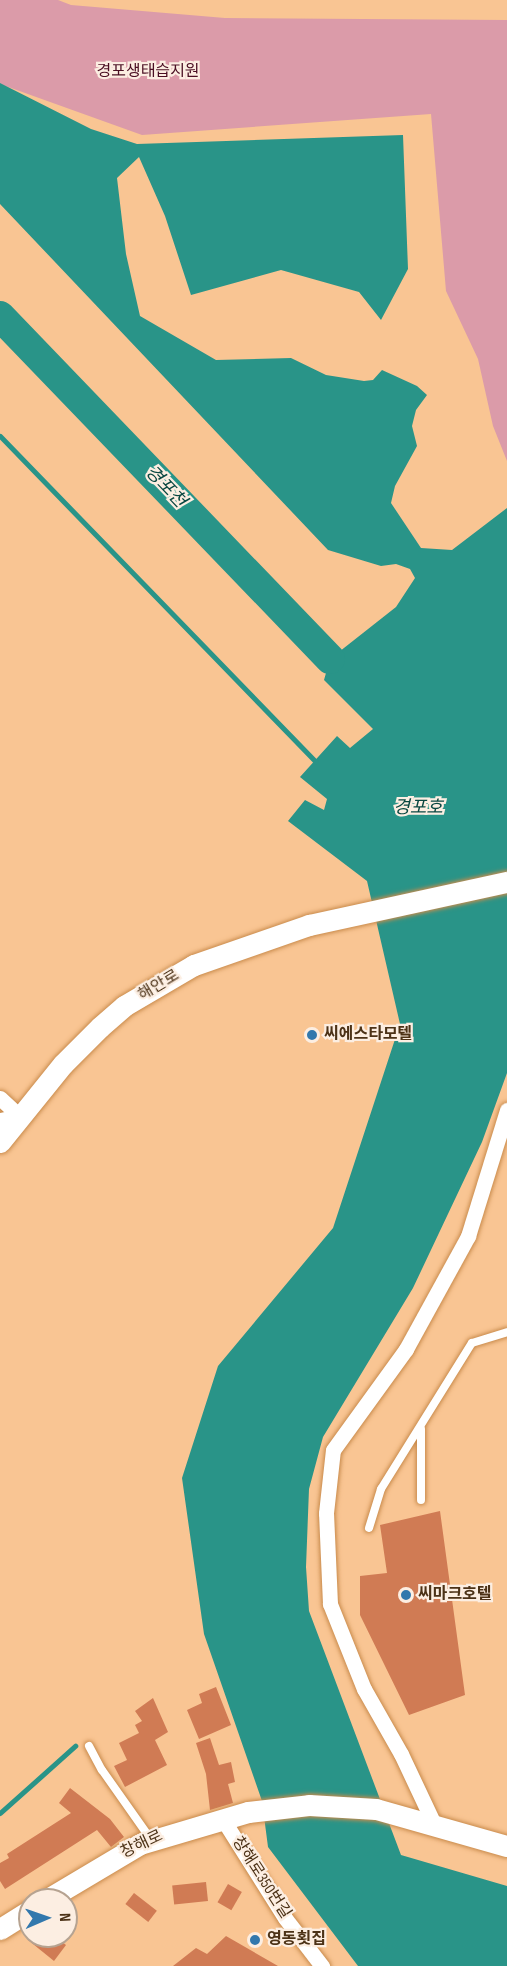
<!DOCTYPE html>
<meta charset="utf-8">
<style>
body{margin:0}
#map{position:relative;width:507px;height:1966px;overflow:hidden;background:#f9c593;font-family:"Sofia Sans Condensed","Noto Sans KR",sans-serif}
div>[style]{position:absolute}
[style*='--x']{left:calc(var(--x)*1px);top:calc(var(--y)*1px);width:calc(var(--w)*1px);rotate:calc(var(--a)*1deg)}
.green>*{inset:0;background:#db9ba9}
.water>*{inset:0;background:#299488}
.stream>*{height:5px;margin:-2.5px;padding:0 2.5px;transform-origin:2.5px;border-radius:2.5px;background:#299488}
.river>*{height:30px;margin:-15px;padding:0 15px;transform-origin:15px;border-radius:15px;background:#299488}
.building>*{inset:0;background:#d07b54;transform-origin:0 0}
.roads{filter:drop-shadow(0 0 2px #c98b4c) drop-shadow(0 0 2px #c98b4c)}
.lane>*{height:8px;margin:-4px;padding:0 4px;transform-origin:4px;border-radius:4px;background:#fff}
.street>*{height:15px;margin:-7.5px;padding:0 7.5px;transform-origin:7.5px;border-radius:7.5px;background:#fff}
.secondary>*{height:21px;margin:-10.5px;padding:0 10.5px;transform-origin:10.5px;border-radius:10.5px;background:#fff}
.dots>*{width:16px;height:16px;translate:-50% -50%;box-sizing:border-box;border:3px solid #fceee2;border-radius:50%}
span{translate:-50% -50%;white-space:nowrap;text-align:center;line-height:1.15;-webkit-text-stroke:4.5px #fceee2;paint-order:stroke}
.park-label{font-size:16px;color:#4a0f23}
.street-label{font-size:16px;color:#4c3217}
.poi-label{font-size:16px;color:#4c3217;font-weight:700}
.left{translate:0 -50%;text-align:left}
.water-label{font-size:18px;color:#094741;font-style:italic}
.north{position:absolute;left:18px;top:1888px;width:60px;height:60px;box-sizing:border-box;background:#fceee2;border:2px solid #b6a391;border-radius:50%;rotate:88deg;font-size:16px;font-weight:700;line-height:24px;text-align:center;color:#4c3217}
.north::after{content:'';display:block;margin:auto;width:21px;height:27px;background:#3278ad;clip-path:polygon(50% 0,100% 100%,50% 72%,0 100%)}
</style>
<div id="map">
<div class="green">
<div style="clip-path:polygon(0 0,58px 0,71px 5px,225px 18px,507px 20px,507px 461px,493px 426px,478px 359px,446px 291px,431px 114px,142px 135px,0 84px)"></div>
</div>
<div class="water">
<div style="clip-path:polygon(0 83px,91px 129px,137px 144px,403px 135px,408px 269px,381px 320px,359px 292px,281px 270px,191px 295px,165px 216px,139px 157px,117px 178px,126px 254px,140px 316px,216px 360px,291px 358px,326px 375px,364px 381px,373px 380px,382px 370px,417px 386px,427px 395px,416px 410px,412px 426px,417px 446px,395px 486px,391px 503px,421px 548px,452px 550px,507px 508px,507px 1073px,482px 1142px,413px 1288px,323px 1437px,309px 1489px,306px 1567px,309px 1611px,401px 1855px,507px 1886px,507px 1966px,358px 1966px,268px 1847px,262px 1801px,204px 1634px,182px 1478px,218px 1366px,333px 1228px,400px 1024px,367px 881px,288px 821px,305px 800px,324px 810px,327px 799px,300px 777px,337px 736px,350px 748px,373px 729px,324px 680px,330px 659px,396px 607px,415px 578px,410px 569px,396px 564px,381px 566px,328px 550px,0 204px)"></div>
</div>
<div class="stream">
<div style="--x:0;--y:436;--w:453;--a:45.9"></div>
<div style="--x:0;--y:1813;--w:101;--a:-41.8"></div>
</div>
<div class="river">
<div style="--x:0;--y:316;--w:476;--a:46.1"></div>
</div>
<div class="building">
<div style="clip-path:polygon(440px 1511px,465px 1695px,409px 1715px,360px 1615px,360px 1576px,387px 1573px,380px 1525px)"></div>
<div style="clip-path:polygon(216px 1687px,231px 1725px,199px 1739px,187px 1710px,202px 1703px,199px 1694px)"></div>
<div style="clip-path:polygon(153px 1698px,168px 1732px,155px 1740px,167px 1765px,125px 1787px,114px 1766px,127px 1760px,119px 1743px,139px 1733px,135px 1725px,142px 1721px,135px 1711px)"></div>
<div style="clip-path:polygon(210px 1738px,219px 1765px,231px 1762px,235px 1782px,228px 1784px,233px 1803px,210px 1810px,206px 1774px,196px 1743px)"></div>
<div style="clip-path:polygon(70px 1788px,110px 1819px,124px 1837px,111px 1847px,97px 1830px,5px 1889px,0 1881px,0 1863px,9px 1858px,7px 1854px,71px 1813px,59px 1803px)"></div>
<div style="left:206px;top:1882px;width:19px;height:34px;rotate:84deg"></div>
<div style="left:228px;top:1884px;width:16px;height:21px;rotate:30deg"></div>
<div style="left:134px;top:1893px;width:29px;height:14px;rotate:38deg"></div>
<div style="clip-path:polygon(39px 1936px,54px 1936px,66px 1945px,54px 1961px,28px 1940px)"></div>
<div style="clip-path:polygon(226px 1936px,278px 1966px,173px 1966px,196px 1948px,207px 1954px)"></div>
</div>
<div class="roads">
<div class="lane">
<div style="--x:421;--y:1500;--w:71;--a:-90"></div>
<div style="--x:369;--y:1528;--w:41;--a:-72.9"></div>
<div style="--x:381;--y:1489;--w:172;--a:-58.1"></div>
<div style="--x:472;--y:1343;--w:37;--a:-17"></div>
<div style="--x:89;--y:1746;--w:27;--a:62"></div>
<div style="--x:102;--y:1770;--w:83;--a:54.8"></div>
</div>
<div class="street">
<div style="--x:0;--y:1098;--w:26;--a:43"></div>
<div style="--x:0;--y:1120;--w:19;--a:-12"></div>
<div style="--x:222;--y:1818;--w:118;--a:57.8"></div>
<div style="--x:285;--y:1918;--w:61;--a:52.4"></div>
<div style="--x:434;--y:1824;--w:77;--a:-115.2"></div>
<div style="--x:401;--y:1754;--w:75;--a:-119.6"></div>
<div style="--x:364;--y:1689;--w:92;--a:-111.8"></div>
<div style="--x:330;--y:1604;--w:91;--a:-92.5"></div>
<div style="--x:326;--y:1513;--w:63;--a:-83.7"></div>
<div style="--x:333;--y:1450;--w:125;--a:-54.1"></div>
<div style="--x:406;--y:1349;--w:129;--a:-61.2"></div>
<div style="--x:468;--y:1236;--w:132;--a:-72.8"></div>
</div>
<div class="secondary">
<div style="--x:0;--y:1142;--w:100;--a:-51.1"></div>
<div style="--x:63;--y:1064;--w:52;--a:-45"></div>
<div style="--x:100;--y:1027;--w:32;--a:-41"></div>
<div style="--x:124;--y:1006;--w:81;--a:-30.4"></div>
<div style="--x:194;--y:965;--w:122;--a:-19.2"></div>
<div style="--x:309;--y:925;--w:203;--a:-12.3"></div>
<div style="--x:46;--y:1900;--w:109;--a:-30.8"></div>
<div style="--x:140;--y:1844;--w:113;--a:-16.5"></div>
<div style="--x:248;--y:1812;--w:61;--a:-6.5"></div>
<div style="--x:309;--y:1805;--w:67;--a:3.4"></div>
<div style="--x:376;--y:1809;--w:136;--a:15.8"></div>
<div style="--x:0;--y:1929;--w:36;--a:-32"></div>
</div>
</div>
<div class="dots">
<div style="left:312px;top:1035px;background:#3278ad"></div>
<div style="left:406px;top:1595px;background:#3278ad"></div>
<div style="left:255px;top:1940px;background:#3278ad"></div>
</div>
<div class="park-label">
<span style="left:148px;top:72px">경포생태습지원</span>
</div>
<div class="street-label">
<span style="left:159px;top:986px;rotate:-31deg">해안로</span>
<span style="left:142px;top:1845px;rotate:-25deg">창해로</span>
<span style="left:261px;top:1878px;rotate:57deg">창해로350번길</span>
</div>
<div class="poi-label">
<span class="left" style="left:324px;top:1035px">씨에스타모텔</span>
<span class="left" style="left:418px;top:1595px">씨마크호텔</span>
<span class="left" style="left:267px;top:1940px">영동횟집</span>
</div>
<div class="water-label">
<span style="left:165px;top:487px;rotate:46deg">경포천</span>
<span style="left:418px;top:808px">경포호</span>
</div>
<div class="north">N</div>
</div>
